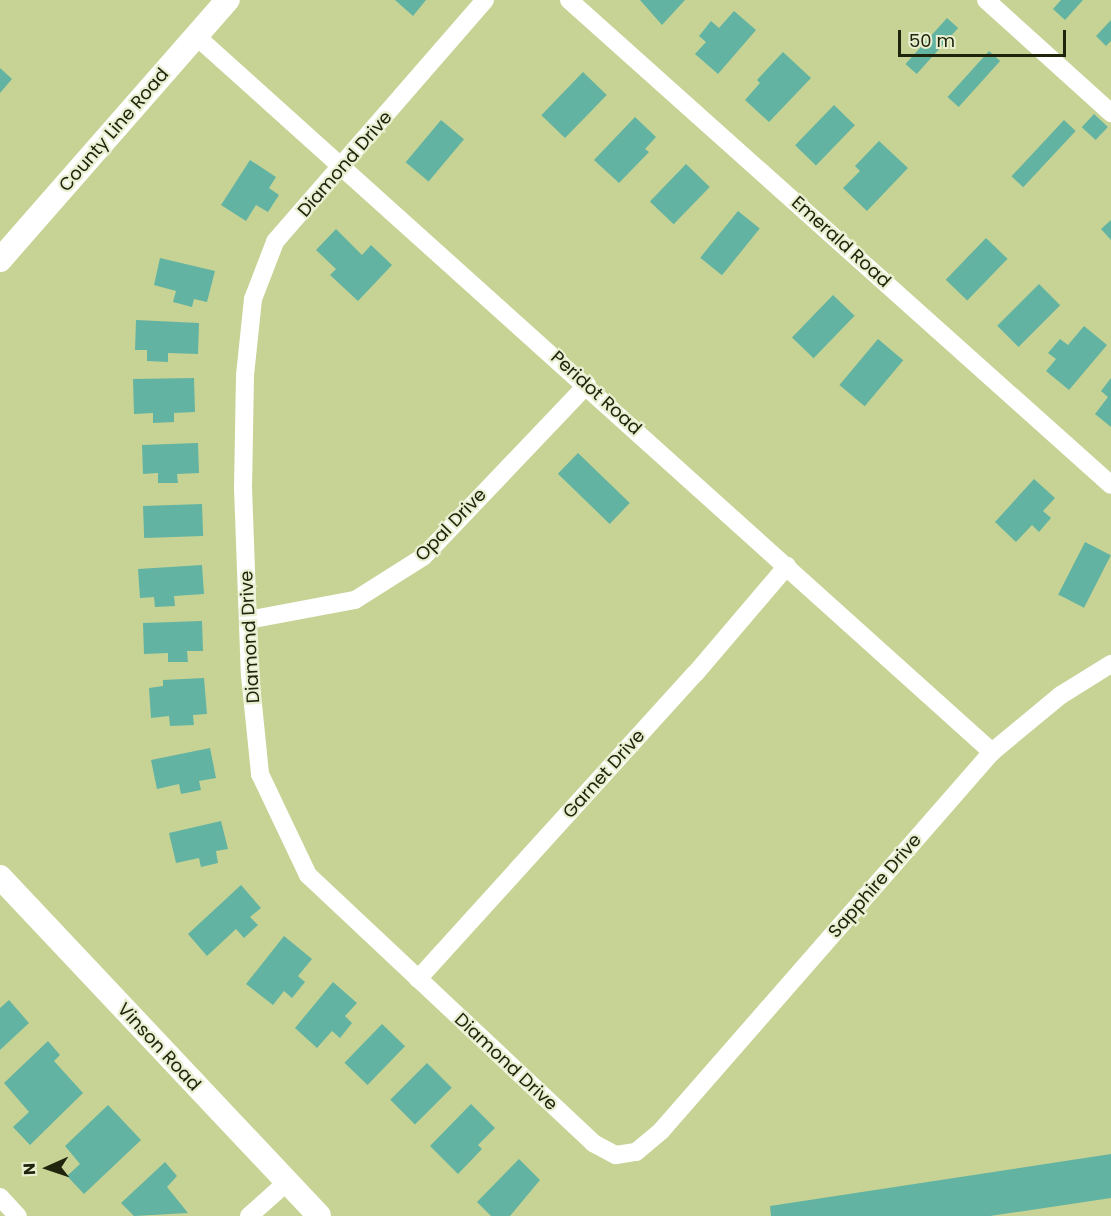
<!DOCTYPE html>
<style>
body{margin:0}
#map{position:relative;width:1111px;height:1216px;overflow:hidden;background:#c6d395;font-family:Poppins,sans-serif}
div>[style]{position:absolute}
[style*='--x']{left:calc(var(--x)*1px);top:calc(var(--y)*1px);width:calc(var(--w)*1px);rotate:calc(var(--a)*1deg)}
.building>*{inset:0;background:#63b3a2;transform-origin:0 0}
.minor>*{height:18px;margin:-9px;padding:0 9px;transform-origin:9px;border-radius:9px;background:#fff}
.tertiary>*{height:24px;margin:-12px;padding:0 12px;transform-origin:12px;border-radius:12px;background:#fff}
span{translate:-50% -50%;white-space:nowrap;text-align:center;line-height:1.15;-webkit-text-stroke:4.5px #e9f0d1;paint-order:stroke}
.street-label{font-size:18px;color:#20240c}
.north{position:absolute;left:18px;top:1138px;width:60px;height:60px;-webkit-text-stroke:4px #e9f0d1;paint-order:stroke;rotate:267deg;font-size:16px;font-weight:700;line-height:24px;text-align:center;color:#20240c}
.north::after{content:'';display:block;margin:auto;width:21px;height:27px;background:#20240c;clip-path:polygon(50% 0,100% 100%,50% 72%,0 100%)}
.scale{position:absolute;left:898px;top:30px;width:168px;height:27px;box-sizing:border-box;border:3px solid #20240c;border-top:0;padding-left:8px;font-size:18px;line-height:21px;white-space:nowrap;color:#20240c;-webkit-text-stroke:4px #e9f0d1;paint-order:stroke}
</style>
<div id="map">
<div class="building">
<div style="clip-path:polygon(395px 0,426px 0,413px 16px)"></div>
<div style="clip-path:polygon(640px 0,685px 0,662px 25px)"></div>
<div style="clip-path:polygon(1061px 0,1083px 0,1065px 20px,1053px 9px)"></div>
<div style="clip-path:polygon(734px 11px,756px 30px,718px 74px,695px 54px,706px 42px,699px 36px,711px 21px,719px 28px)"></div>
<div style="left:947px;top:18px;width:15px;height:62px;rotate:42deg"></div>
<div style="clip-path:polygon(1111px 20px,1111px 41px,1106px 46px,1096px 36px)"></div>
<div style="left:989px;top:51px;width:15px;height:62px;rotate:42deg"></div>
<div style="clip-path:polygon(783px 52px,811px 78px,769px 122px,745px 100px,760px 83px,757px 80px)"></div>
<div style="clip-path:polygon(0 68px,12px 79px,0 93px)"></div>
<div style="left:583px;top:72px;width:33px;height:60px;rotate:44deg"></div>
<div style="left:834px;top:105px;width:29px;height:56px;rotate:44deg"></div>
<div style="left:1094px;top:114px;width:19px;height:18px;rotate:43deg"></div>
<div style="clip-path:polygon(635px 117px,656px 137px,645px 149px,649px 152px,619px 183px,594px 160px)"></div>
<div style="left:441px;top:120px;width:30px;height:55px;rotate:40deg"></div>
<div style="left:1064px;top:120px;width:16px;height:77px;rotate:43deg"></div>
<div style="clip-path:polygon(879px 141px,908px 168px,867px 211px,843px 188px,860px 171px,855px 166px)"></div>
<div style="clip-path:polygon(250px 160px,276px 177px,269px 188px,279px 195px,268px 212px,256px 205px,246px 221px,221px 205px)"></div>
<div style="left:686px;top:164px;width:33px;height:52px;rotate:44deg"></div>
<div style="left:738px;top:211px;width:28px;height:60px;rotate:39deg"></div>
<div style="clip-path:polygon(1111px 220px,1111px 240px,1101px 229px)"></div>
<div style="clip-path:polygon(336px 229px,362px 255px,371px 245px,392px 265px,358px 301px,330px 275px,336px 269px,316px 250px)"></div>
<div style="left:986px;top:238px;width:30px;height:58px;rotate:44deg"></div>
<div style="clip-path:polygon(160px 258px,215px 271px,207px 302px,194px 299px,192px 307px,173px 302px,176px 291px,154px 285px)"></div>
<div style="left:1039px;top:284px;width:30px;height:59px;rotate:45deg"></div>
<div style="left:833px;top:295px;width:30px;height:59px;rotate:44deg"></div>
<div style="clip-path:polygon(136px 320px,199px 323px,198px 354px,168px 353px,168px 362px,147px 361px,147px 350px,135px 350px)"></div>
<div style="clip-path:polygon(1084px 326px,1107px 345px,1069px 390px,1046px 371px,1056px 359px,1048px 353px,1060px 339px,1068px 345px)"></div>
<div style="left:878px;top:339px;width:33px;height:60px;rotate:40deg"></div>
<div style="clip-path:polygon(194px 378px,195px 412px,174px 413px,174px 422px,153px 423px,153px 413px,134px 414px,133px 379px)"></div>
<div style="clip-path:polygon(1111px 378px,1111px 427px,1095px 414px,1108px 397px,1101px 391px)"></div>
<div style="clip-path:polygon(198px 443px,199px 473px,177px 474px,178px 483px,158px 483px,158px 473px,143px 474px,142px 445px)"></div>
<div style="left:578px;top:453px;width:72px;height:29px;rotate:44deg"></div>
<div style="clip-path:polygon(1034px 479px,1055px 498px,1043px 511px,1051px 518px,1039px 532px,1032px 525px,1016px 542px,995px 522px)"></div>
<div style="left:202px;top:504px;width:32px;height:59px;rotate:88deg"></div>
<div style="left:1085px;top:542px;width:29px;height:59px;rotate:27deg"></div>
<div style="clip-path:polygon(202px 565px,204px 594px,174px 596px,175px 606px,155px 607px,154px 597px,140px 598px,138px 569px)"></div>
<div style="clip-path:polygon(202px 621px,203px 651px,187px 651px,188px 662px,168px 662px,168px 653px,144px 654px,143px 623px)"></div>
<div style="clip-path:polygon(204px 678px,207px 714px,193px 715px,194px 725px,170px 726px,169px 716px,151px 718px,149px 688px,163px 686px,163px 680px)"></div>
<div style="clip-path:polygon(210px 748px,216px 778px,199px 781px,201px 790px,181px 794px,179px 784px,157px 789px,151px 760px)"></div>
<div style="clip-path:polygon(221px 821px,228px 849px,216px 851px,218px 863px,201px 867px,199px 858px,176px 863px,169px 833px)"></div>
<div style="clip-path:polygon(241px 885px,261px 908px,250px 917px,258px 925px,244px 938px,236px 929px,207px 956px,188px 934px)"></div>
<div style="clip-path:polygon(284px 936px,312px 959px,298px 976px,305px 982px,292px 998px,284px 991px,273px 1005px,246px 984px)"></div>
<div style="clip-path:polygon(333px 982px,357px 1003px,345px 1016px,352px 1023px,340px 1038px,332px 1031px,317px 1048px,295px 1028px)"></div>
<div style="clip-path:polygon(9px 1000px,29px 1023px,0 1050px,0 1008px)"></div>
<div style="left:382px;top:1024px;width:32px;height:54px;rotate:44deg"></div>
<div style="clip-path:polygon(48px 1041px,60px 1055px,54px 1061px,83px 1093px,30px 1145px,13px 1127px,29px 1112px,4px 1083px)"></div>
<div style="left:427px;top:1063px;width:35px;height:52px;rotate:45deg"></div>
<div style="clip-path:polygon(471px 1104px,495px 1128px,478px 1145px,482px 1149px,458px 1174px,430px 1146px)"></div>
<div style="clip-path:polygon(108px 1105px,141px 1140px,84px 1194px,67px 1176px,80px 1164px,65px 1146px)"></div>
<div style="clip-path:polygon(1111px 1154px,1111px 1198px,990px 1216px,771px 1216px,770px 1206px)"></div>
<div style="clip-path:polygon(519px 1159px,540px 1180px,510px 1216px,491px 1216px,477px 1202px)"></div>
<div style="clip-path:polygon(165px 1162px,177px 1176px,167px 1187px,188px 1213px,134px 1216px,121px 1203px)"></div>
</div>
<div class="minor">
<div style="--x:485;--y:0;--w:320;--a:131"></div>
<div style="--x:275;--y:242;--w:61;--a:111.1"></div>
<div style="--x:253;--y:299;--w:76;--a:96"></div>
<div style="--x:245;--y:375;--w:113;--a:91"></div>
<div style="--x:243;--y:488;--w:187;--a:87.9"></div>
<div style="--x:250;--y:675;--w:100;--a:84.2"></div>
<div style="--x:260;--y:774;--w:112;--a:64.6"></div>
<div style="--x:308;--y:875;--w:391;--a:43.2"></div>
<div style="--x:593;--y:1143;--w:26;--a:28"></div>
<div style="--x:616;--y:1155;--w:20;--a:-9"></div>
<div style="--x:636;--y:1152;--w:33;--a:-40"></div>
<div style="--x:661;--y:1131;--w:503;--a:-48.87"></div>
<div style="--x:992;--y:752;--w:89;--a:-39.6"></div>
<div style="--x:1061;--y:695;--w:59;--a:-31.8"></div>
<div style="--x:569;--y:0;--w:727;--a:41.82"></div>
<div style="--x:986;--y:0;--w:169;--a:42.1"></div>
<div style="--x:196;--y:36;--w:1071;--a:41.97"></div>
<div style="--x:248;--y:620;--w:109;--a:-10.6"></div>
<div style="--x:355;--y:600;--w:80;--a:-32.3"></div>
<div style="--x:423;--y:557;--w:238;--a:-46.4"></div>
<div style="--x:418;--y:979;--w:412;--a:-47.8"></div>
<div style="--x:695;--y:674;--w:142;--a:-49.6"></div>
<div style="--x:0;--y:1197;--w:26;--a:47"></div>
<div style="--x:249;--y:1216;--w:51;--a:-41.8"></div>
</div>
<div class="tertiary">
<div style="--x:0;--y:260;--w:346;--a:-48.8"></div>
<div style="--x:0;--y:877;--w:465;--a:46.7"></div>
</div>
<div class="street-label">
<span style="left:114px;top:130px;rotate:-49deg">County Line Road</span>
<span style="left:345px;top:164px;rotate:-49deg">Diamond Drive</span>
<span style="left:841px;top:242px;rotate:42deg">Emerald Road</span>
<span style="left:596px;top:393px;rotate:42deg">Peridot Road</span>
<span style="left:451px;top:525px;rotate:-46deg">Opal Drive</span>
<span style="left:250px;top:637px;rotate:-93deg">Diamond Drive</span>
<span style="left:604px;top:774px;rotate:-48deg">Garnet Drive</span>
<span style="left:875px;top:886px;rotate:-49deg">Sapphire Drive</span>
<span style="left:159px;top:1047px;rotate:47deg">Vinson Road</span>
<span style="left:506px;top:1062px;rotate:43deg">Diamond Drive</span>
</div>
<div class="north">N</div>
<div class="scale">50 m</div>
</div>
